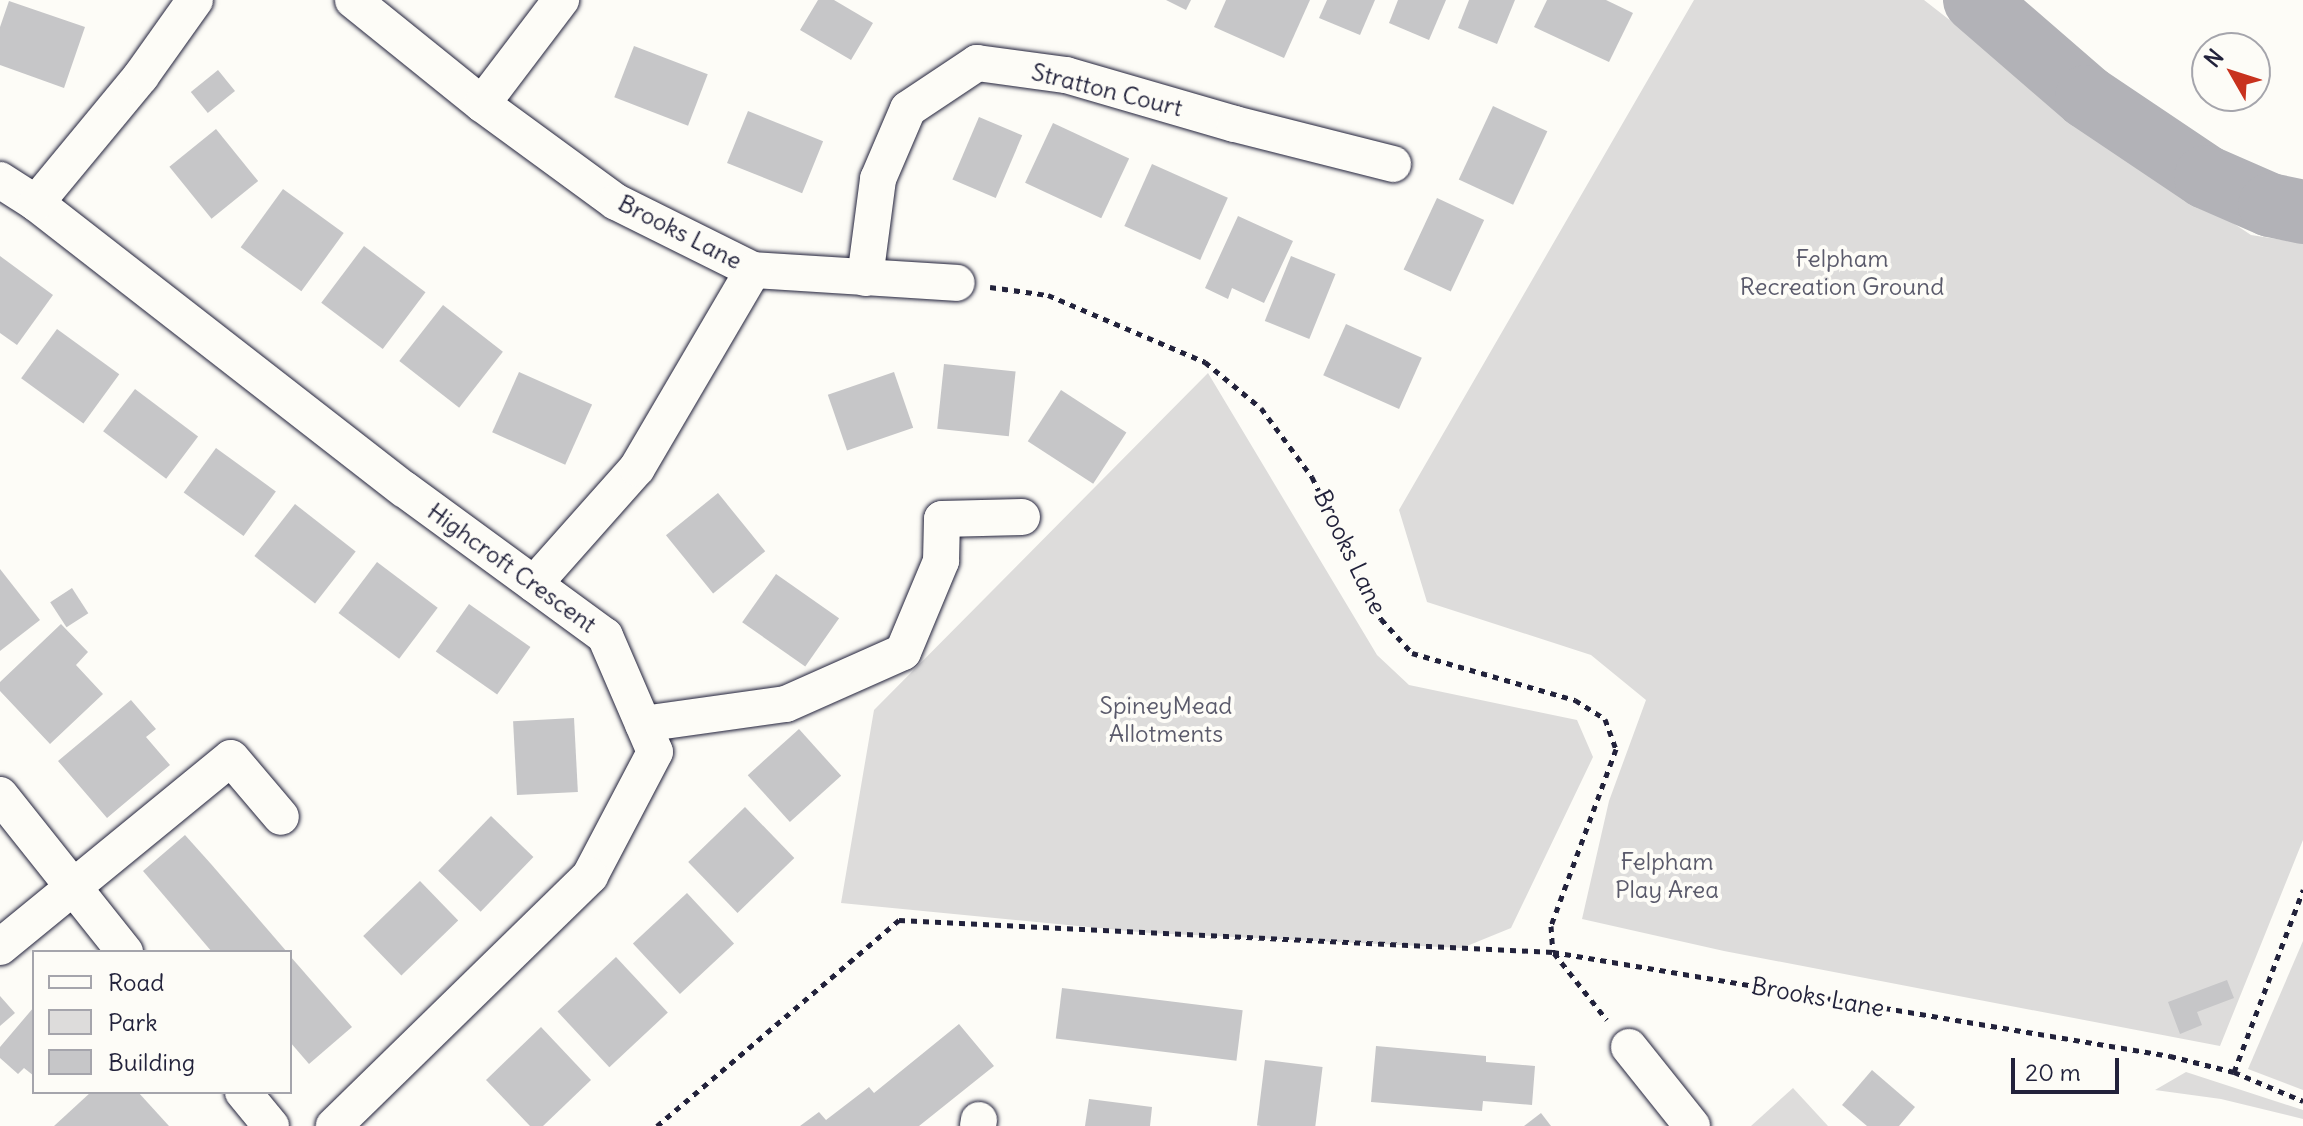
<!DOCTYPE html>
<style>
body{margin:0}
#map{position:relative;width:2303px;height:1126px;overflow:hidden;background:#fdfcf7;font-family:Delius,sans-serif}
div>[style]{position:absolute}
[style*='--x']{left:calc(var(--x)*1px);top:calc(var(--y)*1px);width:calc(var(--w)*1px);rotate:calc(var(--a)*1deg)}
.green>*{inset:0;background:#dddcdb}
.river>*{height:64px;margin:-32px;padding:0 32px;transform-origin:32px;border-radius:32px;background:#b2b2b7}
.building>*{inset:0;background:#c6c6c8;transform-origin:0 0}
.path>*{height:5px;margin-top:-2.5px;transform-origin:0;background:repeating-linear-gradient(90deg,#22223b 0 6px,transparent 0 12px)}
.roads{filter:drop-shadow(0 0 2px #22223b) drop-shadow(0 0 2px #22223b)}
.minor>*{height:36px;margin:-18px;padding:0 18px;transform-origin:18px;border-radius:18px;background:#fdfcf7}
span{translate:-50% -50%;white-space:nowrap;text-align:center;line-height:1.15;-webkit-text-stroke:8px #fdfcf7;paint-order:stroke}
.street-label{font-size:24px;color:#22223b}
.park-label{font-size:24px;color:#5a5a6b}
.legend{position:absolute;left:32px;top:950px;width:260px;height:144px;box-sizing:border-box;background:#fdfcf7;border:2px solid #a5a5ac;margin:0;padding:10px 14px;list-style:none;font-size:24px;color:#22223b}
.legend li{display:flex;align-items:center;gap:16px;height:40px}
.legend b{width:40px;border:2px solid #a5a5ac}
.north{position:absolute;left:2191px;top:32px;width:80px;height:80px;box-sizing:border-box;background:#fdfcf7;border:2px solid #a5a5ac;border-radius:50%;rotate:309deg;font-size:22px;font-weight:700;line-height:32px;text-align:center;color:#22223b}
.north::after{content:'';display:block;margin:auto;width:28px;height:36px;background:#c8321e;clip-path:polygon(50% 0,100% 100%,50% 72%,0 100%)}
.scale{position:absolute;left:2011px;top:1058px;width:108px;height:36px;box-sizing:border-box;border:4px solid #22223b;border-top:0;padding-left:10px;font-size:24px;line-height:28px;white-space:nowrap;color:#22223b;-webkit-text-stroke:6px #fdfcf7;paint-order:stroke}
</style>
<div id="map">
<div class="green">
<div style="clip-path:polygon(1694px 0,1924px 0,2078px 120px,2251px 235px,2303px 243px,2303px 840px,2220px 1046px,1724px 951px,1582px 919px,1609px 801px,1646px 700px,1591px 655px,1427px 602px,1399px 510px)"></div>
<div style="clip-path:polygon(1208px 373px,1377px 655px,1409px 685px,1577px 720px,1593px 757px,1511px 928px,1462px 948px,1150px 933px,841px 903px,874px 710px)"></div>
<div style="clip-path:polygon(2303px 941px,2303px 1090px,2248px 1069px)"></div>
<div style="clip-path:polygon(2186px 1072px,2303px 1110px,2303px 1119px,2221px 1099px,2155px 1090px)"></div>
<div style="clip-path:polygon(1793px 1088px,1828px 1126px,1751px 1126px)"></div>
</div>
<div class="river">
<div style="--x:1975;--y:0;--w:148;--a:40.9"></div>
<div style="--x:2087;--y:97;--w:143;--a:33.9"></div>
<div style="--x:2206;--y:177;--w:70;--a:23.6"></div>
<div style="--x:2270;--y:205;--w:34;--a:12"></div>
</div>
<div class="building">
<div style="clip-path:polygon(818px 0,834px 0,873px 23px,851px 60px,800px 30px)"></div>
<div style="clip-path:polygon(1166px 0,1191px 0,1186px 10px)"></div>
<div style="clip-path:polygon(1226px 0,1310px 0,1284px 58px,1214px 27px)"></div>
<div style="clip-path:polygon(1327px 0,1375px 0,1360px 35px,1319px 18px)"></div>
<div style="clip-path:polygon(1398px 0,1446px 0,1429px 40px,1389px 23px)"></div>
<div style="clip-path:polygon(1469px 0,1515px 0,1497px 44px,1458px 28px)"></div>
<div style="clip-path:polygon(1547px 0,1606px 0,1633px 13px,1609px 62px,1534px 27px)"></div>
<div style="clip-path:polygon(9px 1px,85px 27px,64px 88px,0 65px,0 27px)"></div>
<div style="left:634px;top:46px;width:79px;height:55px;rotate:21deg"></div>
<div style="left:218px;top:70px;width:27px;height:35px;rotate:51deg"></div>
<div style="left:1493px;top:106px;width:60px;height:81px;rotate:25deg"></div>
<div style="left:748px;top:111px;width:81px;height:56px;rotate:22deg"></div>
<div style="left:979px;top:117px;width:47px;height:68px;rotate:23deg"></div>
<div style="left:1053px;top:123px;width:84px;height:66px;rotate:25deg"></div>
<div style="left:216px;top:129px;width:67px;height:60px;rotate:51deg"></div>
<div style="left:1152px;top:164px;width:83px;height:68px;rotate:24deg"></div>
<div style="left:283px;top:189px;width:75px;height:72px;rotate:36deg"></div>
<div style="left:1437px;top:198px;width:52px;height:79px;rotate:25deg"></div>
<div style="clip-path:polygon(1238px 216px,1293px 241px,1264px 303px,1232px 288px,1228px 299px,1205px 288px)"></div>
<div style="left:364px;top:246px;width:77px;height:71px;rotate:37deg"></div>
<div style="clip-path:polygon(0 256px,53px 295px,17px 345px,0 333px)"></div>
<div style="left:1291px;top:256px;width:48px;height:70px;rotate:22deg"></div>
<div style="left:443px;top:305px;width:76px;height:71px;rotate:38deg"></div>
<div style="left:1346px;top:324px;width:83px;height:56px;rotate:24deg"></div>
<div style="left:57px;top:329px;width:77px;height:61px;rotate:36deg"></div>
<div style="left:944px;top:364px;width:72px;height:65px;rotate:6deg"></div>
<div style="left:519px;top:372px;width:80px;height:66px;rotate:24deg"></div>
<div style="left:894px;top:372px;width:59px;height:70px;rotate:71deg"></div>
<div style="left:135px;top:389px;width:79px;height:53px;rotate:37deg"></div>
<div style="left:1061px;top:390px;width:78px;height:61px;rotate:33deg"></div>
<div style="left:216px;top:448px;width:74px;height:55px;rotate:36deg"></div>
<div style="left:718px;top:493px;width:75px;height:67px;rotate:51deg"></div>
<div style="left:295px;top:504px;width:77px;height:66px;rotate:38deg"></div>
<div style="left:377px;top:562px;width:76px;height:64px;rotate:37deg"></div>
<div style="clip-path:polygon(0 569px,40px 620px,0 651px)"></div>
<div style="left:776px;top:574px;width:77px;height:59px;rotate:35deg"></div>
<div style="left:72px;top:588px;width:30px;height:26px;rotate:57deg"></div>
<div style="left:469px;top:604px;width:75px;height:58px;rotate:35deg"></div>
<div style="clip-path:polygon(61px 624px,88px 652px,76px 665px,103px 694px,50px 744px,0 691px,0 682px)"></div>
<div style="clip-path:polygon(131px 700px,156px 729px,146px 737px,170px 765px,107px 818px,58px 761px)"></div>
<div style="left:574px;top:718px;width:74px;height:61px;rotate:87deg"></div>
<div style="left:799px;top:729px;width:63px;height:69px;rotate:48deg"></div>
<div style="left:745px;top:807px;width:71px;height:79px;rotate:46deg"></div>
<div style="left:491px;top:816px;width:59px;height:76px;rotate:44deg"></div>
<div style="clip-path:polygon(185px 835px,211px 864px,287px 952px,212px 952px,143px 871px)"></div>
<div style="left:420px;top:881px;width:55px;height:79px;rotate:46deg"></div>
<div style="left:687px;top:893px;width:69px;height:74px;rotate:47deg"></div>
<div style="clip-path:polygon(290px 956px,352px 1027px,309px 1064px,290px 1042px)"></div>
<div style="left:616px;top:957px;width:76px;height:80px;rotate:47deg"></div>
<div style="clip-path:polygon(2227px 980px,2234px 998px,2197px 1012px,2202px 1025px,2180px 1034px,2168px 1002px)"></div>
<div style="left:1062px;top:988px;width:182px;height:51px;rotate:7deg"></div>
<div style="clip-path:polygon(0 996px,15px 1013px,0 1026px)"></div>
<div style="clip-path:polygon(34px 1007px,34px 1076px,24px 1068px,18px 1074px,0 1058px,0 1047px)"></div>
<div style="clip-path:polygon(959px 1024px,994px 1066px,919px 1126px,800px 1126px,819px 1112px,826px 1120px,869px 1087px,874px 1093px)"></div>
<div style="clip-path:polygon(541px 1027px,591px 1080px,543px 1126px,530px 1126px,486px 1080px)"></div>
<div style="clip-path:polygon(1376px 1046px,1486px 1056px,1486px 1062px,1535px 1066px,1532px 1105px,1483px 1101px,1482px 1111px,1371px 1102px)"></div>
<div style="left:1265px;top:1060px;width:58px;height:66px;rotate:7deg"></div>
<div style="clip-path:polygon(1872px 1070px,1915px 1107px,1899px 1126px,1867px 1126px,1842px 1105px)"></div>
<div style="clip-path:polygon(91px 1092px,138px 1092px,169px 1126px,54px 1126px)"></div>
<div style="clip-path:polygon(1089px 1099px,1152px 1107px,1150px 1126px,1085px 1126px)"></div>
<div style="clip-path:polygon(1541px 1113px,1551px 1126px,1524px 1126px)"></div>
</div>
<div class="path">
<div style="--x:990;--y:287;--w:59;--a:7.9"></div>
<div style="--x:1048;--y:295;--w:171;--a:23.1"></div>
<div style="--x:1205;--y:362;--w:72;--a:39.4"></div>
<div style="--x:1261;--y:408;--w:86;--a:53.5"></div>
<div style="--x:1312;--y:477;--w:158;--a:64.1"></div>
<div style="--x:1381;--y:619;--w:46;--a:47.6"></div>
<div style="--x:1412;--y:653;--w:170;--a:16.1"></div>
<div style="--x:1575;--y:700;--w:36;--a:32"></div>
<div style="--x:1605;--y:719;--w:32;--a:70"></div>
<div style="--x:1616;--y:749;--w:189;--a:110.2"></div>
<div style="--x:1551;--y:926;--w:26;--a:86"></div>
<div style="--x:1554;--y:953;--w:85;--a:51.7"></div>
<div style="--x:2234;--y:1072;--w:195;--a:-69.2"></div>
<div style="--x:657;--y:1126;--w:318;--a:-40.4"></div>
<div style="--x:899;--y:920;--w:655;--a:2.8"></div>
<div style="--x:1553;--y:952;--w:626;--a:9.57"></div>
<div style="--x:2170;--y:1056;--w:66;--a:14"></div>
<div style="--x:2234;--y:1072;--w:75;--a:22.8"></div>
</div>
<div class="roads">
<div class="minor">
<div style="--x:353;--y:0;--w:166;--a:38.9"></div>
<div style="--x:482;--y:104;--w:166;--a:36.2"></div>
<div style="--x:616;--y:202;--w:153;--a:26.4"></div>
<div style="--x:753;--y:270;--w:204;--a:3.6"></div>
<div style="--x:482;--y:104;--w:131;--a:-52.8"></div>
<div style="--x:0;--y:180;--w:43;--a:32.6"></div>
<div style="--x:36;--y:203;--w:466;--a:37.9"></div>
<div style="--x:404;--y:489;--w:249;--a:36.2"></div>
<div style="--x:605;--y:636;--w:126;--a:66.7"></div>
<div style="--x:655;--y:752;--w:140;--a:117.7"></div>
<div style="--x:590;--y:876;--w:358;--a:135.7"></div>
<div style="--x:36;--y:203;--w:165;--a:-50.4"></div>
<div style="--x:141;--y:76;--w:93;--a:-54.6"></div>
<div style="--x:865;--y:278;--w:100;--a:-82.5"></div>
<div style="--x:878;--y:179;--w:76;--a:-66.8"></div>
<div style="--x:908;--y:109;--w:83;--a:-33.7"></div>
<div style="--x:977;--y:63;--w:90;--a:7.7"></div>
<div style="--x:1066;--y:75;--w:176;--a:16.2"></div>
<div style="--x:1235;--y:124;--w:163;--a:14.2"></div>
<div style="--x:534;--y:584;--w:155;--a:-48.4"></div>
<div style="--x:637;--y:468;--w:229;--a:-59.6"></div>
<div style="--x:643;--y:724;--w:144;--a:-8"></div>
<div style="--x:786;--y:704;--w:128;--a:-24"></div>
<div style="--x:903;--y:652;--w:99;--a:-67.3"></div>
<div style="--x:941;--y:561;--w:42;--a:-88.6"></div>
<div style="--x:942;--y:519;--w:80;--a:-1.4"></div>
<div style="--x:0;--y:795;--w:201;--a:51.5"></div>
<div style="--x:0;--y:947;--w:298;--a:-39.3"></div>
<div style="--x:231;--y:758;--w:77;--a:49.7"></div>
<div style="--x:1629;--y:1047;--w:101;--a:51.4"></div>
<div style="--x:243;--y:1092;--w:44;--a:50.5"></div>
<div style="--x:978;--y:1126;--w:6;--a:-81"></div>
</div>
</div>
<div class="street-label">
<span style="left:1107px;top:90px;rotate:14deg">Stratton Court</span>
<span style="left:680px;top:232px;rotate:27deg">Brooks Lane</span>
<span style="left:1350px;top:552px;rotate:64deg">Brooks Lane</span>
<span style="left:512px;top:568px;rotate:36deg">Highcroft Crescent</span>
<span style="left:1818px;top:997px;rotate:10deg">Brooks Lane</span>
</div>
<div class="park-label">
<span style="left:1842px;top:273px">Felpham<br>Recreation Ground</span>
<span style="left:1166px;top:720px">SpineyMead<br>Allotments</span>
<span style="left:1667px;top:876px">Felpham<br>Play Area</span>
</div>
<ul class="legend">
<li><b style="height:10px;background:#fdfcf7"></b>Road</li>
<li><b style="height:22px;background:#dddcdb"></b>Park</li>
<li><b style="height:22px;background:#c6c6c8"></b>Building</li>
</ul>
<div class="north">N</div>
<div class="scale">20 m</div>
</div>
